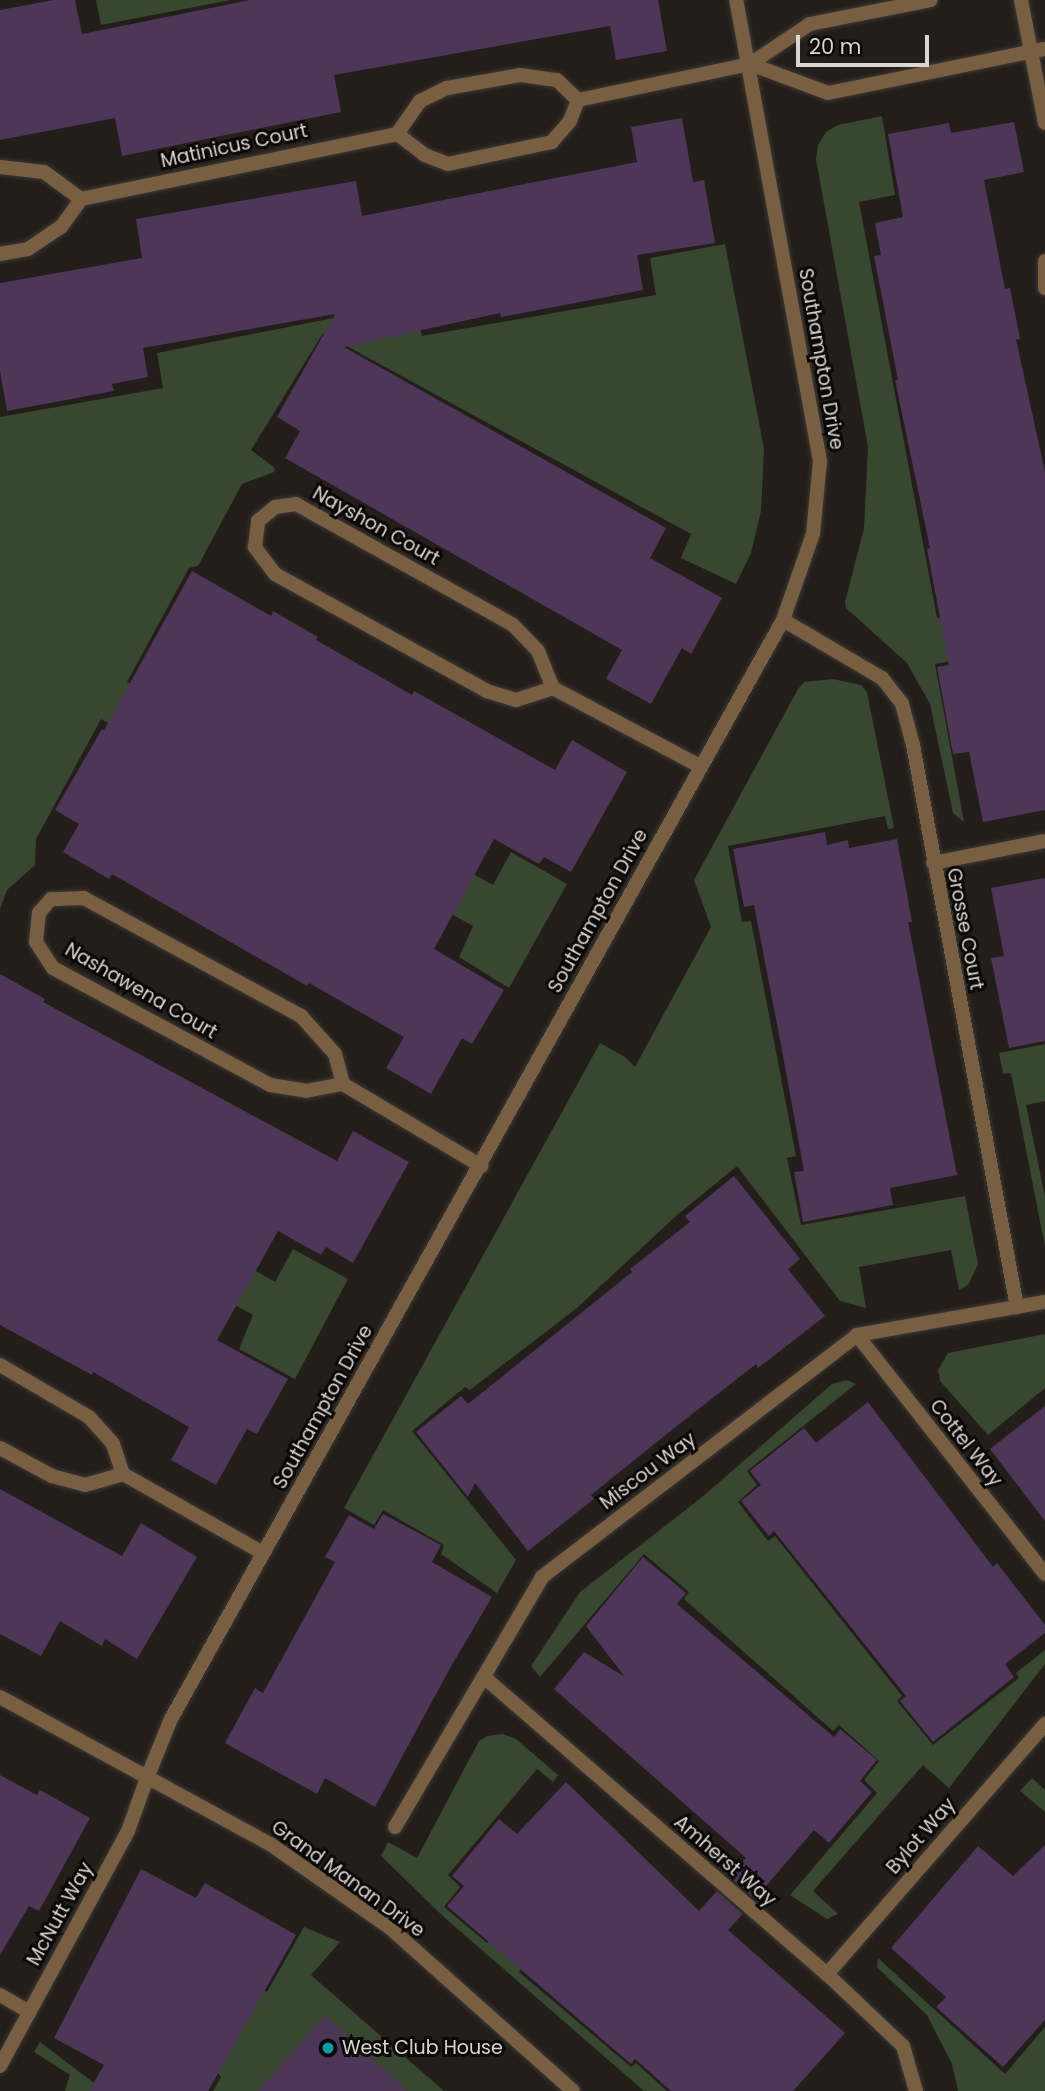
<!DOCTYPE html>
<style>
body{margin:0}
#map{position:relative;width:1045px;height:2091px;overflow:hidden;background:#231e1a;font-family:Poppins,sans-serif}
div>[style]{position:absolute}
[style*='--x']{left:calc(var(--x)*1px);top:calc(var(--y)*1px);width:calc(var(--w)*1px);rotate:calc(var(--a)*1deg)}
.green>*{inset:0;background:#384730}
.building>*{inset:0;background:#4d3658}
.roads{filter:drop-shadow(0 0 2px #3c3834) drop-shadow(0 0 2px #3c3834)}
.lane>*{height:14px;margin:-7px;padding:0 7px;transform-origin:7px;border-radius:7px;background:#795f41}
.street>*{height:14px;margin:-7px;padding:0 7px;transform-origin:7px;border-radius:7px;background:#795f41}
.dots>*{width:19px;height:19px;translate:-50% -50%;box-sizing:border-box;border:4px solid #0b0907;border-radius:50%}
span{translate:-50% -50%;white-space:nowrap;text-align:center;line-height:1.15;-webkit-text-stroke:6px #0b0907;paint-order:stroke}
.street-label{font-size:19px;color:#d8d5d2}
.poi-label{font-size:19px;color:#d8d5d2}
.left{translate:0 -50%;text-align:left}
.scale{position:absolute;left:796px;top:35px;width:133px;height:32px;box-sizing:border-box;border:4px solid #d8d5d2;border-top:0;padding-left:9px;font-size:21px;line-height:24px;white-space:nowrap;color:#d8d5d2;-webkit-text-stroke:5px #0b0907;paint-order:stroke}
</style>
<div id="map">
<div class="green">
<div style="clip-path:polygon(96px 0,231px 0,101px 25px)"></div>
<div style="clip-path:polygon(882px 116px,895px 195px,859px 202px,937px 618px,1045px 598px,994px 653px,935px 664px,964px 822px,953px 813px,930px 704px,907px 663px,846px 608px,845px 602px,864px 528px,868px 447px,816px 159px,818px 145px,826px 132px,838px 125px)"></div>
<div style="clip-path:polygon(725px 244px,764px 449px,761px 511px,751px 553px,736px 584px,681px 558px,691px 534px,323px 333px,251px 450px,275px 468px,274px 472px,242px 484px,198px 566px,189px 568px,127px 682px,493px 885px,511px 852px,567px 884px,509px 988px,459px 957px,473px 926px,101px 719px,36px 839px,35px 865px,7px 890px,0 909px,0 417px,163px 388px,157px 353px,414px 302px,422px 336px,656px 295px,650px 258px)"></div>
<div style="clip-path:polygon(833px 679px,861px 685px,867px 692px,894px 828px,888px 829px,885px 816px,728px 846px,742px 922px,751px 921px,796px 1156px,787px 1158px,801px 1225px,965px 1196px,978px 1264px,968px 1285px,959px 1290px,951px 1250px,859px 1267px,866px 1308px,840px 1301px,737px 1166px,676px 1216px,577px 1308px,470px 1390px,465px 1387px,412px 1431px,516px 1560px,497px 1593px,441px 1554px,444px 1545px,383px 1510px,374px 1525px,344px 1508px,600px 1043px,625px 1057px,635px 1067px,711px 927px,694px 880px,798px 689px,804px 682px)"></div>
<div style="clip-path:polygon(1045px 1044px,1045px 1101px,1026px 1105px,1045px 1196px,1045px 1247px,1011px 1073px,1003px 1074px,999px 1053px)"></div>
<div style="clip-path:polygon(0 1123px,275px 1282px,293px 1249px,348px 1279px,295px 1379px,239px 1349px,253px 1315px,0 1174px)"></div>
<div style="clip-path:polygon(1045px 1334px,1045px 1388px,988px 1435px,940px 1381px,938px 1370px,948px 1353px)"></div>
<div style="clip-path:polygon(846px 1380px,856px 1384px,747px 1471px,757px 1485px,738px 1502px,768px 1541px,775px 1536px,902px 1696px,897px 1701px,933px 1745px,1019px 1678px,1016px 1673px,1045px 1650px,1045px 1664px,949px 1788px,923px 1765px,813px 1891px,838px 1914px,827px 1919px,790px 1895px,877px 1793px,864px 1780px,879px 1761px,839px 1725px,833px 1731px,684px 1599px,689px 1592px,644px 1554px,540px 1677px,531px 1666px,580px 1592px,701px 1498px,832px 1384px)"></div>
<div style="clip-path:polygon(503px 1734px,516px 1739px,558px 1775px,553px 1782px,537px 1769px,448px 1875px,460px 1887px,444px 1907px,487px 1943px,492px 1938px,524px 1964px,519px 1972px,631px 2067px,636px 2063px,667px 2091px,644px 2091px,445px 1918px,381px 1856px,388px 1842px,417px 1858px,479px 1741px,487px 1736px)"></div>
<div style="clip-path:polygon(1032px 1778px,1045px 1790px,1045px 1812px,1020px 1791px)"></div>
<div style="clip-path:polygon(304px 1927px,340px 1942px,311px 1975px,444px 2091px,213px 2091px,221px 2077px,217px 2072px,260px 1989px,267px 1992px)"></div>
<div style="clip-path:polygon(878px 1958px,1005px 2074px,1045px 2027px,1045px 2091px,958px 2091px,952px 2064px,927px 2015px,877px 1967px)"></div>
<div style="clip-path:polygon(40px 2042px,94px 2083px,108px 2091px,65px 2091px,70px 2075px,34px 2052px)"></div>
</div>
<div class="building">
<div style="clip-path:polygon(54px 0,75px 0,82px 34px,250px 0,658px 0,667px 51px,616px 60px,610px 26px,334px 75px,341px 112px,122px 156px,115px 118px,0 140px,0 10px)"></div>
<div style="clip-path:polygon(682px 118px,693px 182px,704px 180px,715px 243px,637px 255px,643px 290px,501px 317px,500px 313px,344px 347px,666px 528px,650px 558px,722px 598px,691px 654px,682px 648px,651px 704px,606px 679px,622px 650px,285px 458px,300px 431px,277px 417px,335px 314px,143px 348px,148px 377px,112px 384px,114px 391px,7px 411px,0 371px,0 283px,142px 258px,136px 219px,356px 181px,362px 216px,637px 162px,631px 127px)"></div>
<div style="clip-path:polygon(1014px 122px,1024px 172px,984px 180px,1005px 289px,1010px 288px,1020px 339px,1016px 339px,1045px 472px,1045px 810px,983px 822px,969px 752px,953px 754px,937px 667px,949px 665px,927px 549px,930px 548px,895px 380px,898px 380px,874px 256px,881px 255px,875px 223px,903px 217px,888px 134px,949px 123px,951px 133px)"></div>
<div style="clip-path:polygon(192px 571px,271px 616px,273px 611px,318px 637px,316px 640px,412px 695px,414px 691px,555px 770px,572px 740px,627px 772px,571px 872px,544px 857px,539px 864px,494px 839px,434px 949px,504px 990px,472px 1044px,462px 1038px,431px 1094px,386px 1068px,404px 1037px,309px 983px,307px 986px,112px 874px,109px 879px,63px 852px,79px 824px,55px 810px,102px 729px,104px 730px)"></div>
<div style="clip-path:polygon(825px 832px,827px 845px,848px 840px,849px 848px,897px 839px,912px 922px,908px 922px,957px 1175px,890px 1188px,893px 1205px,803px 1222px,794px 1172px,804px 1171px,781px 1045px,754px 905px,744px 907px,733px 849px)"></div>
<div style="clip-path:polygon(1045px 878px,1045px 1041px,1009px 1048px,991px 958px,1004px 956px,991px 888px)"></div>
<div style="clip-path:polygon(0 974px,45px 999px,43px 1002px,337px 1161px,353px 1131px,409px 1162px,353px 1263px,326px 1247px,321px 1255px,278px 1231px,217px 1340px,288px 1379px,257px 1434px,247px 1429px,216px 1485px,171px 1460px,189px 1427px,93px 1372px,92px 1375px,0 1325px)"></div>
<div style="clip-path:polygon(734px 1176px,800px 1259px,788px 1269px,825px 1316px,758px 1368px,756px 1364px,668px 1433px,591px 1495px,594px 1499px,528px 1551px,475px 1483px,468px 1497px,416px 1432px,461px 1396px,468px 1404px,632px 1272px,630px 1269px,690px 1222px,685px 1216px)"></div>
<div style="clip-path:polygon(868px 1402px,993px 1567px,997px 1563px,1045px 1625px,1045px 1633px,1005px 1664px,1014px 1677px,933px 1742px,900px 1701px,906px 1696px,855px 1632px,774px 1531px,769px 1536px,741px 1501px,761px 1485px,750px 1471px,804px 1428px,816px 1443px)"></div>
<div style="clip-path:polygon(1045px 1406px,1045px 1521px,990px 1449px)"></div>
<div style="clip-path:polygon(0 1489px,122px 1556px,141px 1523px,197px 1557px,137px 1659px,105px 1639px,102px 1646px,60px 1621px,41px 1656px,0 1634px)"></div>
<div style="clip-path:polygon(383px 1514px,441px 1545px,432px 1562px,492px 1597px,449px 1670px,375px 1807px,325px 1778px,317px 1794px,225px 1743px,255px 1688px,263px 1693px,335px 1562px,325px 1557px,349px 1515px,374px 1529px)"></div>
<div style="clip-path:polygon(643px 1557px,686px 1593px,677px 1604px,834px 1737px,840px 1729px,877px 1760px,860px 1781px,872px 1792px,829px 1843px,814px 1830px,755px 1899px,730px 1877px,746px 1858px,554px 1689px,584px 1652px,625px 1677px,586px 1626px)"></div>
<div style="clip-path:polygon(0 1775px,37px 1795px,40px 1790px,90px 1818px,39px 1911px,29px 1906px,0 1955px)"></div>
<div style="clip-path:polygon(566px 1782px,699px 1911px,717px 1891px,743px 1914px,728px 1930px,845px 2033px,793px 2091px,671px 2091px,635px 2059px,631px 2064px,447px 1906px,464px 1886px,452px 1876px,499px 1819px,517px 1834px)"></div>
<div style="clip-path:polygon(1045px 1845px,1045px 2020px,1003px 2067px,936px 2007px,946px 1997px,891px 1948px,978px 1846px,1013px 1876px)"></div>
<div style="clip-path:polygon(141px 1869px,196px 1898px,205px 1883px,296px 1935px,208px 2091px,89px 2091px,104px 2065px,54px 2038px)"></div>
<div style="clip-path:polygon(325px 2016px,408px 2091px,258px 2091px)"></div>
</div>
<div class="roads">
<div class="lane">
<div style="--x:783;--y:620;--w:115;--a:30.4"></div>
<div style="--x:882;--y:678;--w:33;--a:52"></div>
<div style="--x:902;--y:704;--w:42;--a:75"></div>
<div style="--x:913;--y:745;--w:572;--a:79.52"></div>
<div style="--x:933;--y:863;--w:114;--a:-11.1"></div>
<div style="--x:857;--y:1335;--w:304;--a:51.8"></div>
<div style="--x:484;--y:1677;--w:454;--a:40.9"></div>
<div style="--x:827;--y:1974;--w:105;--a:43.5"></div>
<div style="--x:903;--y:2046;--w:47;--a:73.9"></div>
<div style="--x:395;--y:1827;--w:290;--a:-59.5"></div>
<div style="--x:542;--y:1577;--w:397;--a:-37.5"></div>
<div style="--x:857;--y:1335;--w:191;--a:-10"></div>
<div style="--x:827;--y:1974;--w:332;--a:-48.9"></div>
<div style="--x:0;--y:1995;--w:32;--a:30"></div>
<div style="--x:0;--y:2066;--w:268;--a:-61.4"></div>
<div style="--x:128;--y:1831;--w:56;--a:-70.3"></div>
</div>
<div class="street">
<div style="--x:1021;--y:0;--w:125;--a:79"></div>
<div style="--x:750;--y:64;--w:83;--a:20.4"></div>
<div style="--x:828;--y:93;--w:221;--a:-11.5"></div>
<div style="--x:578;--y:100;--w:176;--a:-11.8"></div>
<div style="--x:750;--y:64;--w:72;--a:-33.7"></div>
<div style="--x:810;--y:24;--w:123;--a:-11.2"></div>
<div style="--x:0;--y:167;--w:44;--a:6.5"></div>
<div style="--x:44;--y:172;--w:46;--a:36.1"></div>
<div style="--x:0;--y:254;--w:28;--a:-10"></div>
<div style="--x:28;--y:249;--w:40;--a:-34"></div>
<div style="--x:61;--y:227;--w:34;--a:-54"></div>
<div style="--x:81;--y:199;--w:323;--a:-11.6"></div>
<div style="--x:397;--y:134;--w:40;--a:-55.1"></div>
<div style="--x:420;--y:101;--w:30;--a:-26"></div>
<div style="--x:447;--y:88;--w:74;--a:-10.1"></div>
<div style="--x:520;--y:75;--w:37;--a:8"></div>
<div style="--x:557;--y:80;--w:29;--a:44"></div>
<div style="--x:578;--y:100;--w:22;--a:111"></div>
<div style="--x:570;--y:121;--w:28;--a:131"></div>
<div style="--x:552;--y:142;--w:106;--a:168.1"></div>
<div style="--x:448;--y:164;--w:25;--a:-159"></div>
<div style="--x:425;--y:155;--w:35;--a:-143"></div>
<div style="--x:1045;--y:261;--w:27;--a:90"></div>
<div style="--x:553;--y:688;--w:39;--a:162"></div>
<div style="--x:516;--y:700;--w:30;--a:-163"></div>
<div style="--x:487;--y:691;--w:242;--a:-151.1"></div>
<div style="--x:275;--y:574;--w:34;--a:-127"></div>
<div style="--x:255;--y:547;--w:26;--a:-83"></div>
<div style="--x:258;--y:521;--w:22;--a:-39"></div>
<div style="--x:275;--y:507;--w:21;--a:-8"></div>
<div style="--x:296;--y:504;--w:248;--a:29.1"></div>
<div style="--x:513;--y:625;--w:36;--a:46"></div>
<div style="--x:538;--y:651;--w:40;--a:68"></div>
<div style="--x:553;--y:688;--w:166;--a:28"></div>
<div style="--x:343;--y:1084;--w:31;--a:-105"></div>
<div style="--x:335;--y:1054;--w:51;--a:-131.8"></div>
<div style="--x:301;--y:1016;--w:247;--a:-151.5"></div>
<div style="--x:84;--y:898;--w:33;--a:178"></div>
<div style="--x:51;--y:899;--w:18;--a:131"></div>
<div style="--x:39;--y:913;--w:29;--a:96"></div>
<div style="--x:36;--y:942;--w:31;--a:57"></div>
<div style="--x:53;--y:968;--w:247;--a:28.3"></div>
<div style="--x:270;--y:1085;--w:36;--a:9"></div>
<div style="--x:306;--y:1091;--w:38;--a:-11"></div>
<div style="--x:343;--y:1084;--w:161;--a:30.7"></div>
<div style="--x:0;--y:1365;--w:103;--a:30.3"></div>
<div style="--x:89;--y:1417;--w:36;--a:48"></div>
<div style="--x:113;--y:1444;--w:32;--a:72"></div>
<div style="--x:123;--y:1474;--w:161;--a:29.4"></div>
<div style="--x:0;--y:1448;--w:59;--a:28.3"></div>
<div style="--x:52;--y:1476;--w:34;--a:15"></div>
<div style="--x:85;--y:1485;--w:40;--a:-16"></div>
<div style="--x:0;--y:1697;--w:307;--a:28.6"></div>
<div style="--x:270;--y:1844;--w:145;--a:34.9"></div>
<div style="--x:389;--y:1927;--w:246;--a:41.7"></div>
<div style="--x:147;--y:1778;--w:64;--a:-67.9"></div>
<div style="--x:171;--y:1719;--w:1258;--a:-60.89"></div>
<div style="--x:783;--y:620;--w:91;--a:-70.8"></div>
<div style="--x:813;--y:534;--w:73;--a:-84.5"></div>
<div style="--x:820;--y:461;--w:469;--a:-100.3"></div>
</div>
</div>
<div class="dots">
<div style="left:328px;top:2048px;background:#0f9aa8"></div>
</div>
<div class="street-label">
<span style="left:234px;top:146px;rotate:-12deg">Matinicus Court</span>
<span style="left:821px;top:359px;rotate:80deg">Southampton Drive</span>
<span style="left:376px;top:526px;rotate:29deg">Nayshon Court</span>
<span style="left:598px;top:911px;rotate:-61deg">Southampton Drive</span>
<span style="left:965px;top:929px;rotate:79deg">Grosse Court</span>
<span style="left:141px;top:991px;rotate:30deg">Nashawena Court</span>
<span style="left:323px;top:1407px;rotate:-61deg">Southampton Drive</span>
<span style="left:966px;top:1443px;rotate:52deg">Cottel Way</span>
<span style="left:648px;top:1471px;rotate:-37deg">Miscou Way</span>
<span style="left:921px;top:1836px;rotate:-49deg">Bylot Way</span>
<span style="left:725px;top:1861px;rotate:41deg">Amherst Way</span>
<span style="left:348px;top:1879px;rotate:36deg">Grand Manan Drive</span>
<span style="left:60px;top:1914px;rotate:-61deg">McNutt Way</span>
</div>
<div class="poi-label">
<span class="left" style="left:342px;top:2048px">West Club House</span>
</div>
<div class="scale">20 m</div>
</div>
